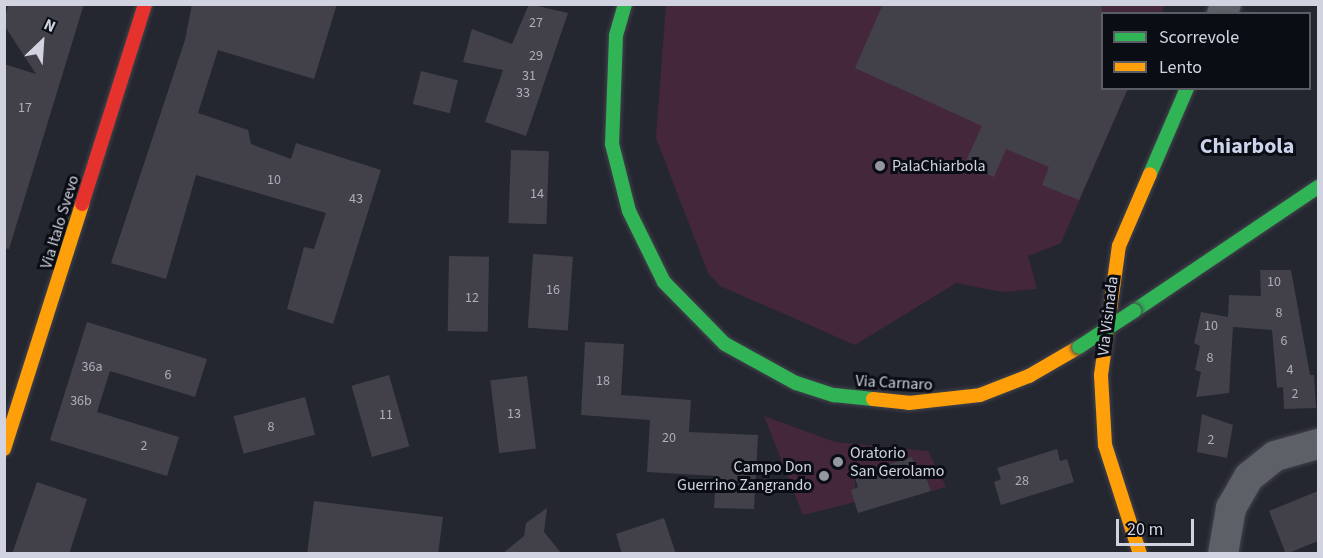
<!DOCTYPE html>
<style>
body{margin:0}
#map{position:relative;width:1323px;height:558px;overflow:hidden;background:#242630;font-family:"Source Sans 3",sans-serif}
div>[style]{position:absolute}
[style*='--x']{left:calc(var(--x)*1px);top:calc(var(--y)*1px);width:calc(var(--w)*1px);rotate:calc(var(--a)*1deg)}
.green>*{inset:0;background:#45273b}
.building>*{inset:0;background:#42414a;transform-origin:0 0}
.roads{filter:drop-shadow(0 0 2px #41434c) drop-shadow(0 0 2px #41434c)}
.street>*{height:30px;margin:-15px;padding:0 15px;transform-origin:15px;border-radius:15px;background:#5e6068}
.fast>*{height:14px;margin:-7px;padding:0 7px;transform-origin:7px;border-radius:7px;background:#30b455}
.slow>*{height:14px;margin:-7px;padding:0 7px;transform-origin:7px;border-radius:7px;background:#ff9f0a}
.jam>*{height:14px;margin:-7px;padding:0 7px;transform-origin:7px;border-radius:7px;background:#e5322d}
.bridges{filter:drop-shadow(0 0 2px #41434c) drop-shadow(0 0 2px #41434c)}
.fast-bridge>*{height:14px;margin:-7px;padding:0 7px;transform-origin:7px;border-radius:7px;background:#30b455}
.dots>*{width:16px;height:16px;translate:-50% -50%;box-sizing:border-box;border:3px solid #0b0d15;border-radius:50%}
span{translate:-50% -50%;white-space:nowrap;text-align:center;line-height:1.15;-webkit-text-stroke:6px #0b0d15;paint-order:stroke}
.number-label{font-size:14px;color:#adafba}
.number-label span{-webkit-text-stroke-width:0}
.poi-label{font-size:16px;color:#d1d4e0}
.left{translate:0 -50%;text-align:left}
.right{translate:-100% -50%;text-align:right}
.street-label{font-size:16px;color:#d1d4e0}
.district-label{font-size:22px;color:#cdd3ec;font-weight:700}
.frame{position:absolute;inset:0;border:6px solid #d1d4e0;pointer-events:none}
.legend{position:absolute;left:1101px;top:12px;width:210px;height:78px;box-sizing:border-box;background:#0b0d15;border:2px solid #5a5d66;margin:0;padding:8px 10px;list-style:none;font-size:18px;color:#d1d4e0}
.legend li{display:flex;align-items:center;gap:12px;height:30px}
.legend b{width:30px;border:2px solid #5a5d66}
.north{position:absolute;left:12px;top:12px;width:60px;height:60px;-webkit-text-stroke:4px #0b0d15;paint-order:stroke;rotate:25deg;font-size:16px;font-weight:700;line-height:24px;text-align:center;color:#d1d4e0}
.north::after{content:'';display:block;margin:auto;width:21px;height:27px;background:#d1d4e0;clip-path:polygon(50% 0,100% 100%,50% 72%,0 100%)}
.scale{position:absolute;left:1116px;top:519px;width:78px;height:27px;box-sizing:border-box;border:3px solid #d1d4e0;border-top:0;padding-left:8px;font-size:18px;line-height:21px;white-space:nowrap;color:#d1d4e0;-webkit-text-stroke:4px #0b0d15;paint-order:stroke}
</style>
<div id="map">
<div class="green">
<div style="clip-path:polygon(666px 5px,1165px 5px,1161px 13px,1102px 14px,1102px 88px,1128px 89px,1061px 243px,1028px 256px,1037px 289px,1002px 292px,956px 283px,855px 345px,720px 286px,708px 273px,656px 138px)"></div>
<div style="clip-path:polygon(764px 416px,835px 442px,928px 451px,946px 487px,931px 491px,924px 468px,916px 470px,912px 457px,855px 475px,855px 502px,803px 515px)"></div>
</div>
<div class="building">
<div style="clip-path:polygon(8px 4px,84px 4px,9px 249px,4px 248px,4px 64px,36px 74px,4px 25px)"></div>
<div style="clip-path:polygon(192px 4px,337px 4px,314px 79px,218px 50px,198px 113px,248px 130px,251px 144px,291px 159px,296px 143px,381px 170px,333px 324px,287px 309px,304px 247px,314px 249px,326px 213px,196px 175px,166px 279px,111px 263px,185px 40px)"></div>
<div style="clip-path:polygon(529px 4px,568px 13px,526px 136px,485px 122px,503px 70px,463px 62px,472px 29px,512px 44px)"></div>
<div style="clip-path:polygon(883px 4px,1102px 4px,1102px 88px,1128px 88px,1079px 200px,1042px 185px,1049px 167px,1006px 149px,994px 177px,964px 165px,982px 126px,855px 68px)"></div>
<div style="left:421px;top:71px;width:38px;height:34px;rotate:14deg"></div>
<div style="left:511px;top:150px;width:38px;height:73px;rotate:2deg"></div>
<div style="left:533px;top:254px;width:40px;height:74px;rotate:4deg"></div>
<div style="left:449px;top:256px;width:40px;height:75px;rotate:1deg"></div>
<div style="clip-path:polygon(1260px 270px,1291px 270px,1310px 375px,1314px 375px,1316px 408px,1284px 409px,1283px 387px,1277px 388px,1272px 330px,1233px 327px,1229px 393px,1196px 397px,1201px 372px,1195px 370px,1200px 346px,1194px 343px,1201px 312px,1228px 317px,1229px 295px,1261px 296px)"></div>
<div style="clip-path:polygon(87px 322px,207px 359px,195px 397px,110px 371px,97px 412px,179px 437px,167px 476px,50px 440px)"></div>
<div style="clip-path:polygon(585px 342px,624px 344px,621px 395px,691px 400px,689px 432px,758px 435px,754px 509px,714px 508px,716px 476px,647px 472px,650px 420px,581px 415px)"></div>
<div style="left:389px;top:375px;width:74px;height:39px;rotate:74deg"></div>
<div style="left:527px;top:376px;width:73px;height:37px;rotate:83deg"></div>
<div style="left:305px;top:397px;width:39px;height:74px;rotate:75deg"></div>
<div style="clip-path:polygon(1202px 414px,1233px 425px,1227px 458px,1197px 452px)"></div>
<div style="clip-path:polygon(1057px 449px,1060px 461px,1067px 459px,1074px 482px,1001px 505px,994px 482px,1001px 479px,997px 468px)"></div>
<div style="clip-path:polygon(912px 457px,916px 470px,923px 468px,931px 491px,858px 513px,851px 490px,858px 487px,854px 475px)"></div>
<div style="clip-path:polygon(37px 482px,87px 499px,69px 554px,12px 554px)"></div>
<div style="clip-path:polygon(1318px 491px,1318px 541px,1286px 554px,1269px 511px)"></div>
<div style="clip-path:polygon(314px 501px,443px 517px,438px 554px,307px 554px)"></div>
<div style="clip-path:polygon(547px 508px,544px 532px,562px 554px,502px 554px,524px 536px,526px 523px)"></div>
<div style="clip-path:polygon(664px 518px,676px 554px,622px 554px,616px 534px)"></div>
</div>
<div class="roads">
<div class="street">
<div style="--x:1222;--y:14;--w:11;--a:-68"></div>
<div style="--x:1223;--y:554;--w:47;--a:-80.1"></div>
<div style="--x:1231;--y:508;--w:36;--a:-60"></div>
<div style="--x:1249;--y:477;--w:33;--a:-39"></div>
<div style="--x:1275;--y:456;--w:45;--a:-15.6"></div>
</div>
<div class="fast">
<div style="--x:625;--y:4;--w:33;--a:106"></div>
<div style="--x:616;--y:36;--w:108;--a:92.1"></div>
<div style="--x:612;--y:144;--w:69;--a:75.8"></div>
<div style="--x:629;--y:211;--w:79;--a:63.8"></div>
<div style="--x:664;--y:282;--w:87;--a:45.5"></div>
<div style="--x:725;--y:344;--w:81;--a:28.8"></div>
<div style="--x:796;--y:383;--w:40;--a:18"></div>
<div style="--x:834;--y:395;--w:39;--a:6"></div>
<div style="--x:1150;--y:174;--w:94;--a:-66.7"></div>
<div style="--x:1134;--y:311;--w:222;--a:-34"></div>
</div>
<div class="slow">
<div style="--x:873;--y:399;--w:36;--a:6"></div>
<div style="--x:909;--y:403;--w:71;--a:-6.4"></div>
<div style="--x:980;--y:395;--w:53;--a:-21.2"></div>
<div style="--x:1029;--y:376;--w:58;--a:-30.1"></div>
<div style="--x:4;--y:449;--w:257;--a:-72.3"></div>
<div style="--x:1140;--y:554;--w:114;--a:-107.8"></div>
<div style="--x:1105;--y:445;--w:70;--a:-93.3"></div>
<div style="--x:1101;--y:375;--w:130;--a:-82.1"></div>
<div style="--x:1119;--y:246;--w:78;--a:-66.7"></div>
</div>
<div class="jam">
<div style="--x:82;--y:204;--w:210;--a:-72.5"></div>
</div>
</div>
<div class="bridges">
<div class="fast-bridge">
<div style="--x:1079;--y:347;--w:66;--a:-33.2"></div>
</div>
</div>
<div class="dots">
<div style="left:880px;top:166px;background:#9497a2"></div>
<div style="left:838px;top:462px;background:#9497a2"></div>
<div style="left:824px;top:476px;background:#9497a2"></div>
</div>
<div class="number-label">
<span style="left:536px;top:23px">27</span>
<span style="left:536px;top:56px">29</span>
<span style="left:529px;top:76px">31</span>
<span style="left:523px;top:93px">33</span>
<span style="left:25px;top:108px">17</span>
<span style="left:274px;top:180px">10</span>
<span style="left:537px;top:194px">14</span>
<span style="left:356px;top:199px">43</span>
<span style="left:1274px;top:282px">10</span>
<span style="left:553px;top:290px">16</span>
<span style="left:472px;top:298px">12</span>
<span style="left:1279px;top:313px">8</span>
<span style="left:1211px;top:326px">10</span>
<span style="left:1284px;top:341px">6</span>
<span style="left:1210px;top:358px">8</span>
<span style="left:92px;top:367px">36a</span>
<span style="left:1290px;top:370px">4</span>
<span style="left:168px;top:375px">6</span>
<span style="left:603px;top:381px">18</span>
<span style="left:1295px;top:394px">2</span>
<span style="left:81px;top:401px">36b</span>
<span style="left:514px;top:414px">13</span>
<span style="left:386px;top:415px">11</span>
<span style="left:271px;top:427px">8</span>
<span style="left:669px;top:438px">20</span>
<span style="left:1211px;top:440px">2</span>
<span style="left:144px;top:446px">2</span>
<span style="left:1022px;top:481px">28</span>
</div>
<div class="poi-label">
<span class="left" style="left:892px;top:166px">PalaChiarbola</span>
<span class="left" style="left:850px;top:462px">Oratorio<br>San Gerolamo</span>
<span class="right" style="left:812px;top:476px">Campo Don<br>Guerrino Zangrando</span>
</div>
<div class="street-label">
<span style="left:60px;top:222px;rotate:-73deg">Via Italo Svevo</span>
<span style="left:1108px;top:316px;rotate:-83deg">Via Visinada</span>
<span style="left:894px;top:383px;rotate:3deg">Via Carnaro</span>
</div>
<div class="district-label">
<span style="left:1247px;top:147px">Chiarbola</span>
</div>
<div class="frame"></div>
<ul class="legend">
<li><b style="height:8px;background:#30b455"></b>Scorrevole</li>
<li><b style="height:8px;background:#ff9f0a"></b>Lento</li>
</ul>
<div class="north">N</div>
<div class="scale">20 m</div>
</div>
